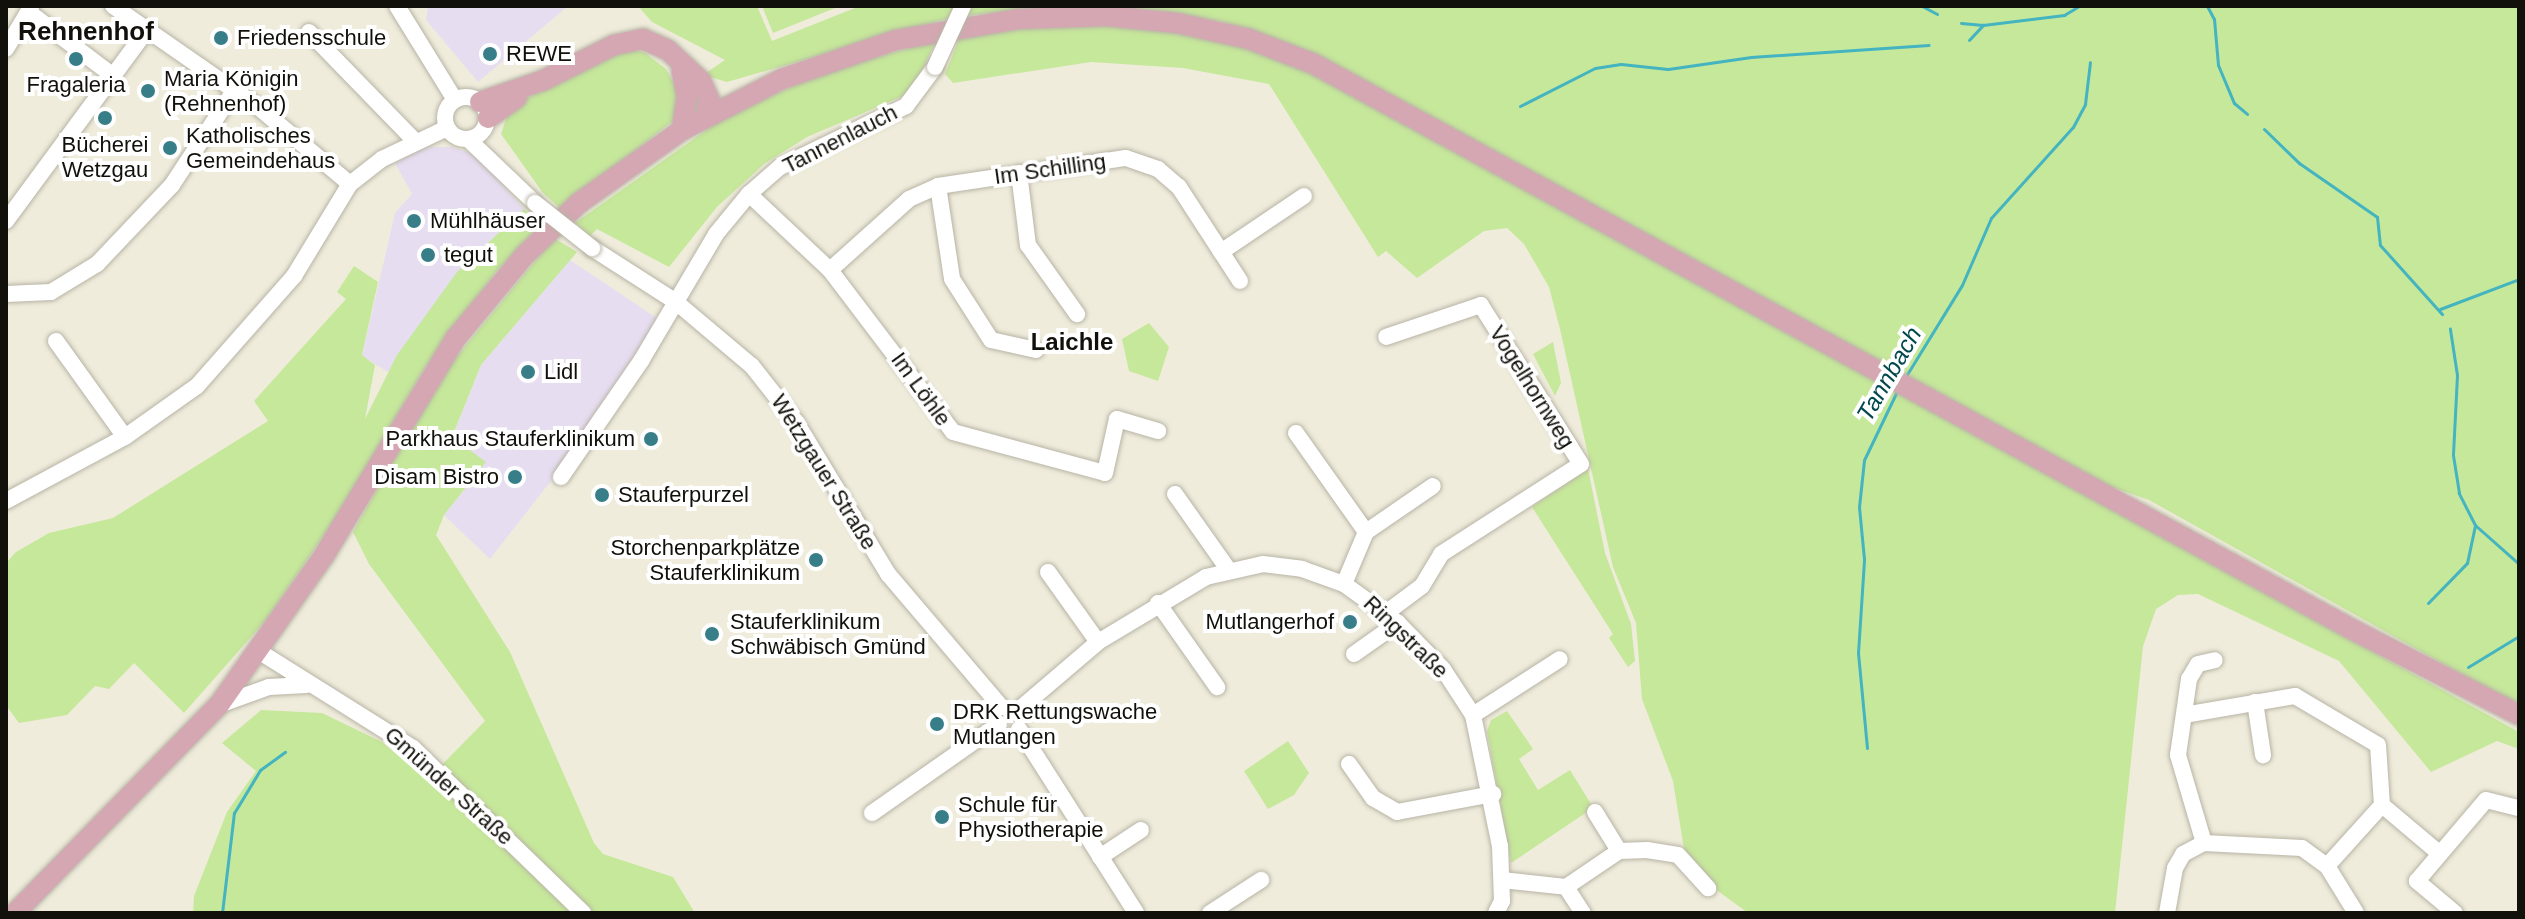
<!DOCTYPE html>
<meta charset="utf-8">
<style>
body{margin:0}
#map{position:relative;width:2525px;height:919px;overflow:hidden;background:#efecdc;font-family:Helvetica,sans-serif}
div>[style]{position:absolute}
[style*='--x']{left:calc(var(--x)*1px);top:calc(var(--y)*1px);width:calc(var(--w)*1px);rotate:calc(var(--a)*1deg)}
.commercial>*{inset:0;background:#e7ddf1}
.green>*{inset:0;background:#c6e89a}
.stream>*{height:3px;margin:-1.5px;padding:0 1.5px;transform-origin:1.5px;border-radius:1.5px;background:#44b4c0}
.roads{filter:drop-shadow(0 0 2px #b8b4a5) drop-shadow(0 0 2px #b8b4a5)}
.minor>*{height:16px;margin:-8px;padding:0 8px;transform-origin:8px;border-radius:8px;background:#fff}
.minor>.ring{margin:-8px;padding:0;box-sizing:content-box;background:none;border:16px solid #fff;border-radius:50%}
.major>*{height:20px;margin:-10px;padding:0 10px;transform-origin:10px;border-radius:10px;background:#d4a7b2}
.bridges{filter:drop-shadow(0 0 2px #b8b4a5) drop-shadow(0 0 2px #b8b4a5)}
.minor-bridge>*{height:16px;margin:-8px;padding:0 8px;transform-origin:8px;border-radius:8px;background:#fff}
.dots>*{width:22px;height:22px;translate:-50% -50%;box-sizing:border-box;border:4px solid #fff;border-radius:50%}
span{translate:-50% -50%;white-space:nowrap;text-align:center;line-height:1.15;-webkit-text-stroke:8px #fff;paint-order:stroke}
.poi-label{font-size:22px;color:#11100a}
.left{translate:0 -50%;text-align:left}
.right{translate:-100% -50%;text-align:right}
.street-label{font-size:22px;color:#11100a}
.neighbourhood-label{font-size:24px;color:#11100a;font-weight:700}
.water-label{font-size:24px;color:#02494f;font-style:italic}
.quarter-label{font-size:26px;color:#11100a;font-weight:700}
.frame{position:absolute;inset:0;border:8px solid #11100a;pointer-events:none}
</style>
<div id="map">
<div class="commercial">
<div style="clip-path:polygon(428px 6px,568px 6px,478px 82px,426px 20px)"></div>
<div style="clip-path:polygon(424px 147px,452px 147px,476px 155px,524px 209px,457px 272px,388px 372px,362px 356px,395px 213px,412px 194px,395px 163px)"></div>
<div style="clip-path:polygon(570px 260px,658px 319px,561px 468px,490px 559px,444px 515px,485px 463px,452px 438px,481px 365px)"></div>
</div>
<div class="green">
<div style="clip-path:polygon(638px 6px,757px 6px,772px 41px,860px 6px,955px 6px,949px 18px,727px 82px,703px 75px,725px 60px,652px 22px)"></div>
<div style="clip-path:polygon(762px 6px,840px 6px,773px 33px)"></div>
<div style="clip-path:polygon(971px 6px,2519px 6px,2519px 706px,2149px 500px,2106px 485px,1392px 96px,1266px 36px,1223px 22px,1143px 9px,1043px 8px,969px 15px)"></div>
<div style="clip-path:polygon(1031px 26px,1138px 26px,1224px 41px,1320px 75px,2519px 732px,2519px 749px,2497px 741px,2431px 772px,2339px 661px,2198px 594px,2178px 595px,2156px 609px,2143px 646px,2115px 913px,1748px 913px,1707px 883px,1685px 855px,1673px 781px,1642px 699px,1636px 623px,1613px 567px,1560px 329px,1549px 287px,1524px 244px,1507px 228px,1484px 231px,1417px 278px,1386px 251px,1378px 257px,1269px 84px,1183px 68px,1091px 62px,953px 83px,945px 74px,961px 34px)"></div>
<div style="clip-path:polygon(937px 40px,910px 93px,807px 137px,764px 164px,717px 207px,669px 267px,597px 229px,590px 236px,575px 223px,722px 119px,821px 73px)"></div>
<div style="clip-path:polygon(630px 50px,644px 52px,666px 69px,680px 95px,679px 116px,561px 209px,543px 193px,501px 134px,510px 107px,598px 60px)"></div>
<div style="clip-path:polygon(524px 209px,540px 225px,495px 273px,426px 366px,339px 513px,266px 620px,184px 713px,134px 663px,109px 689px,95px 686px,67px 715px,19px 723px,6px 705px,6px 563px,16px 552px,49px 533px,113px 518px,268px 421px,254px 401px,346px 299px,337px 292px,354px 266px,378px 282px,362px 355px,375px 365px,365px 419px,397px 355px,457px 272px)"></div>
<div style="clip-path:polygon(554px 238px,577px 252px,481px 365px,452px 437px,486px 462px,444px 515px,436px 535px,510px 652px,594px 843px,603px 854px,673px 877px,695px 913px,193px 913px,194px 896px,227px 812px,256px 771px,222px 743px,261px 710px,322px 713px,382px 742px,427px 780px,485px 721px,369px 564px,353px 532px,440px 377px)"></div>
<div style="clip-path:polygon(1149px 323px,1169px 347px,1158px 381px,1129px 371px,1122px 339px)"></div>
<div style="clip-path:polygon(1553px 342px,1561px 383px,1555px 396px,1533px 354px)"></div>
<div style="clip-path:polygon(1588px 469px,1605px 553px,1631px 624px,1635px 661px,1628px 667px,1609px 638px,1613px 634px,1532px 507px)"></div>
<div style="clip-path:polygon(1507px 711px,1533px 749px,1519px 759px,1538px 790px,1570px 770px,1591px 804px,1590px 810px,1511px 863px,1487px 731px,1491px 720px)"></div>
<div style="clip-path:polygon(1288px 741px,1309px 773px,1294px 795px,1268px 809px,1244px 771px)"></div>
</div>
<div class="stream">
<div style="--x:1922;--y:6;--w:17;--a:28"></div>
<div style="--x:2207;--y:6;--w:15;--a:62"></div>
<div style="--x:2214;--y:19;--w:46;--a:85"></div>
<div style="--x:2218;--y:65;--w:41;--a:67.2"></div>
<div style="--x:2234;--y:103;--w:17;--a:40"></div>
<div style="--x:1961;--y:23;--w:22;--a:5"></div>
<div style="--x:1983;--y:25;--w:82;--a:-7"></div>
<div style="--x:2064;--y:15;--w:17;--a:-31"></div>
<div style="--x:1969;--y:40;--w:21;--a:-47"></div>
<div style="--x:1520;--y:106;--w:84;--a:-26.9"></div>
<div style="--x:1595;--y:68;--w:26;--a:-9"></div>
<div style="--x:1621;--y:64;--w:47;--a:6.1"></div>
<div style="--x:1668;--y:69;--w:84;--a:-8.2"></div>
<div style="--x:1751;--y:57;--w:178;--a:-3.9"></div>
<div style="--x:2264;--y:129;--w:49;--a:44.2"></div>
<div style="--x:2299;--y:163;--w:95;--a:34.7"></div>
<div style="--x:2377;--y:217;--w:28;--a:84"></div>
<div style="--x:2380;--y:245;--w:93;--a:48.1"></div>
<div style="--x:2440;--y:309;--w:85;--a:-20.8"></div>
<div style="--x:1906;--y:376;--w:107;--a:-58.4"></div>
<div style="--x:1962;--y:285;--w:73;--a:-66.6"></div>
<div style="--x:1991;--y:218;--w:122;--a:-48"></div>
<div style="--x:2073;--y:127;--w:26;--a:-62"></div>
<div style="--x:2085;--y:104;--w:42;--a:-83.2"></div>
<div style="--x:2475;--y:525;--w:59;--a:41.6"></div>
<div style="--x:2428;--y:603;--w:56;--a:-45.7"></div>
<div style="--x:2467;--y:563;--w:39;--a:-78"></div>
<div style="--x:2475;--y:525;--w:36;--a:-117"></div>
<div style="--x:2459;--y:493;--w:39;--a:-99"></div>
<div style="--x:2453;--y:454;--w:79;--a:-87.1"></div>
<div style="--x:2457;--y:375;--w:47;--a:-98.7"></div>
<div style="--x:2468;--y:667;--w:60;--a:-31.3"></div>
<div style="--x:1867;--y:748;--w:95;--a:-95.4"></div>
<div style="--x:1858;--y:653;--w:94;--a:-86.3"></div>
<div style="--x:1864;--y:559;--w:52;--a:-95.5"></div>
<div style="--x:1859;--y:507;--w:47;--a:-83.9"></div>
<div style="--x:1864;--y:460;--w:79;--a:-64.4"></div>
<div style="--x:222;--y:913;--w:101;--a:-83.2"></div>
<div style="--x:234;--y:813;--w:50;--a:-58.8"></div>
<div style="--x:260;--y:770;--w:31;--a:-36"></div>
</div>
<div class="roads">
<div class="minor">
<div style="--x:113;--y:6;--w:175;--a:34.8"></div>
<div style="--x:257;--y:106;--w:121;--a:40"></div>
<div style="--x:397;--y:6;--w:110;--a:58.3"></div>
<div style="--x:31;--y:14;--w:100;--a:36.9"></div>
<div style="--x:309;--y:32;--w:152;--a:45.8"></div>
<div style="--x:6;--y:49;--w:49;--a:-59.2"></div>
<div class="ring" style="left:445px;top:97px;width:26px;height:26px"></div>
<div style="--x:469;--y:140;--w:91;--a:43.7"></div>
<div style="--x:1019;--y:173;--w:73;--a:82.9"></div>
<div style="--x:1028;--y:245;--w:85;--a:54.6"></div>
<div style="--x:938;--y:186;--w:94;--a:81.4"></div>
<div style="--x:952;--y:279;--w:72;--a:57.4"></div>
<div style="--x:991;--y:340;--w:46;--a:12.5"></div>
<div style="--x:749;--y:194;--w:111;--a:43.2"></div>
<div style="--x:830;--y:270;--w:203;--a:52.8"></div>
<div style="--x:953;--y:432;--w:157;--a:15.1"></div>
<div style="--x:1105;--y:473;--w:55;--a:-77.5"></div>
<div style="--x:1117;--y:419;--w:43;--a:16.3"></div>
<div style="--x:6;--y:221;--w:237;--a:-53.6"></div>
<div style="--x:592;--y:248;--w:100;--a:32.7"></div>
<div style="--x:676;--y:302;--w:99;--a:40.1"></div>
<div style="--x:752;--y:366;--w:71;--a:51.8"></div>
<div style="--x:796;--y:422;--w:178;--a:58.8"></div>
<div style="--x:888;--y:574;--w:175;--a:49.6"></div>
<div style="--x:1221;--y:252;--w:100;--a:-34"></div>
<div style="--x:830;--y:270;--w:106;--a:-41.9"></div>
<div style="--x:909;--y:199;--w:32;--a:-24"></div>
<div style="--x:938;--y:186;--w:190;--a:-8.5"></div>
<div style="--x:1126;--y:158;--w:34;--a:19"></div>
<div style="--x:1158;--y:169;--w:28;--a:41"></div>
<div style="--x:1179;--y:187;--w:112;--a:57"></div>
<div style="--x:6;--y:294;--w:45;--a:-2.5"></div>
<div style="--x:51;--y:292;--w:54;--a:-31.3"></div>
<div style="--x:97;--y:264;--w:109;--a:-46.5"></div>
<div style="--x:172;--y:185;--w:113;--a:-56.6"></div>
<div style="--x:56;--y:341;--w:118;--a:54.3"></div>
<div style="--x:1296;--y:433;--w:121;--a:54.7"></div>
<div style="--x:561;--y:477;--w:141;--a:-55.4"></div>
<div style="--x:641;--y:361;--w:147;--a:-59.4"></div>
<div style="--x:716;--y:234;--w:52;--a:-50.5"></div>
<div style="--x:749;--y:194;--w:41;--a:-41.1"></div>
<div style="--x:780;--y:167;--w:140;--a:-25.8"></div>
<div style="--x:906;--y:106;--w:49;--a:-53.4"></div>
<div style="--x:1175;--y:494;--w:92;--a:54.8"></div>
<div style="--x:6;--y:501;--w:135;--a:-28.3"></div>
<div style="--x:125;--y:437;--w:88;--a:-35.3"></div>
<div style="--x:197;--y:386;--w:147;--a:-48.6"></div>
<div style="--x:294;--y:276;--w:108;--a:-58.7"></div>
<div style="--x:350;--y:184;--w:41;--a:-38"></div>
<div style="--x:382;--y:159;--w:72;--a:-25.5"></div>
<div style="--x:1048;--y:572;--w:86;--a:54.5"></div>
<div style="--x:1344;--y:584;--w:56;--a:-67.1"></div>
<div style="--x:1366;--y:532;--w:81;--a:-34.5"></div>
<div style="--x:1158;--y:603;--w:103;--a:54.9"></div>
<div style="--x:1386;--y:613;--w:45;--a:-36.9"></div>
<div style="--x:1422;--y:586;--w:37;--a:-59"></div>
<div style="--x:1441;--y:554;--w:166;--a:-32.7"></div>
<div style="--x:1581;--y:464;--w:188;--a:-122.2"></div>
<div style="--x:1481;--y:305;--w:100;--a:161.4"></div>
<div style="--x:260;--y:652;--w:181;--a:32.1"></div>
<div style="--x:413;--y:748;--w:237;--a:44.1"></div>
<div style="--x:1354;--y:654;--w:54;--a:-35.2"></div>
<div style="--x:2255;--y:702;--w:54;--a:81.4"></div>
<div style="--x:219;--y:705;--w:53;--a:-19.8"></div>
<div style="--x:269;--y:687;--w:37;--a:-3"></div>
<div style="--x:1022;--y:707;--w:100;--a:-40.5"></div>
<div style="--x:1098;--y:642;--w:126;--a:-31"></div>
<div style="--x:1206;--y:577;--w:58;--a:-12.8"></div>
<div style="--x:1263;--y:564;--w:39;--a:7"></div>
<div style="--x:1302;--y:569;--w:45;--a:19.7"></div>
<div style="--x:1344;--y:584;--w:67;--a:35.8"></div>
<div style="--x:1398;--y:623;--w:64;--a:45.6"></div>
<div style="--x:1443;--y:669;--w:55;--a:56.9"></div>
<div style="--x:1473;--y:715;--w:134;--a:78.4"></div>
<div style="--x:1500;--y:846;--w:55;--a:87.9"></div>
<div style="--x:1502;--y:901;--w:13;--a:117"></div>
<div style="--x:1473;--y:715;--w:103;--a:-32.8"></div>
<div style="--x:2184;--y:715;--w:113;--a:-9.7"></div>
<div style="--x:2295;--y:696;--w:96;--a:30.6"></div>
<div style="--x:2378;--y:745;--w:60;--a:86.2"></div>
<div style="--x:2382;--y:805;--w:82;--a:132"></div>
<div style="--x:1019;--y:729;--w:218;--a:57.5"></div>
<div style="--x:1349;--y:764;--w:42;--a:54.8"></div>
<div style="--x:1373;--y:798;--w:28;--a:30"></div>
<div style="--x:1397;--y:812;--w:98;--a:-10.6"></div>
<div style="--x:2382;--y:805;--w:75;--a:40.1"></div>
<div style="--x:1595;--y:812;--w:46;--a:58.4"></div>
<div style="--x:872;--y:813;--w:155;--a:-35"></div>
<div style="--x:2204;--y:843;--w:92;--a:-106.5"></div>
<div style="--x:2178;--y:755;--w:77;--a:-81.8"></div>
<div style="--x:2189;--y:679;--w:17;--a:-59"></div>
<div style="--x:2198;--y:664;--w:17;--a:-13"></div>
<div style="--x:1100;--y:857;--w:49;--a:-33.4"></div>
<div style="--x:1502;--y:880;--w:64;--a:6.2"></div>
<div style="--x:1566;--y:887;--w:64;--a:-34.2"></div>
<div style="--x:1619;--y:851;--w:28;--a:-2"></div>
<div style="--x:1647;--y:850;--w:31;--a:9"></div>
<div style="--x:1678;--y:855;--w:45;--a:47.7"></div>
<div style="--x:1566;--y:887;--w:31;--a:57"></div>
<div style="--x:1210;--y:913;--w:61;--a:-32.9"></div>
<div style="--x:2167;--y:913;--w:46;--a:-79.9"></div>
<div style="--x:2175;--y:868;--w:16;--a:-60"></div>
<div style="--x:2183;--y:854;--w:24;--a:-28"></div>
<div style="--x:2204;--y:843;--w:98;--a:2.9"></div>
<div style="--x:2302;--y:848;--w:31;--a:36"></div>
<div style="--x:2327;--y:866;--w:55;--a:58.3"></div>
<div style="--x:2455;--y:913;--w:50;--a:-139.9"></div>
<div style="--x:2417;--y:881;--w:106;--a:-49.6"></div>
<div style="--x:2486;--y:800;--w:34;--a:14"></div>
</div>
<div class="major">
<div style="--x:480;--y:102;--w:68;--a:-19"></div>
<div style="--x:544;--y:80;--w:78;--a:-26.6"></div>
<div style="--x:614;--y:45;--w:30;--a:-12"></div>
<div style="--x:643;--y:39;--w:27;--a:24"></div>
<div style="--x:668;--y:50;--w:45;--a:43.2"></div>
<div style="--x:701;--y:81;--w:20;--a:66"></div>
<div style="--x:709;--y:99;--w:18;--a:99"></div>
<div style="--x:488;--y:118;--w:35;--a:-35"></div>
<div style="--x:682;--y:130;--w:34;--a:-82"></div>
<div style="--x:687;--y:96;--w:25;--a:-102"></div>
<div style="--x:15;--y:913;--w:291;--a:-45.6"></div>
<div style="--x:219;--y:705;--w:184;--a:-54.9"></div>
<div style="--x:325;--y:554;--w:253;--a:-58.8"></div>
<div style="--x:456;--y:338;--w:108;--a:-50.3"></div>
<div style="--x:525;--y:255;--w:75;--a:-43.9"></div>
<div style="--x:579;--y:203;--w:126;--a:-35.3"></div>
<div style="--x:682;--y:130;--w:112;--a:-27"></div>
<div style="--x:782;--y:79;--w:120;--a:-18.9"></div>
<div style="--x:896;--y:40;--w:123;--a:-9.8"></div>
<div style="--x:1017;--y:19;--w:90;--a:-1.9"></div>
<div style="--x:1107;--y:16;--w:70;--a:5.7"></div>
<div style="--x:1177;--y:23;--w:74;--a:12.5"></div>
<div style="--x:1249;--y:39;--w:70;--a:21"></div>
<div style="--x:1314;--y:64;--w:1188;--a:28.57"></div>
<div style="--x:2357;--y:632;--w:182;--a:27.1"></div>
</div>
</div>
<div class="bridges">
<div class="minor-bridge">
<div style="--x:935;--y:67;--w:67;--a:-65.3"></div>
<div style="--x:535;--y:203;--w:73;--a:38.3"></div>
</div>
</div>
<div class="dots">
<div style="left:221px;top:38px;background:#377e88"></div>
<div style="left:490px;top:54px;background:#377e88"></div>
<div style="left:76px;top:59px;background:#377e88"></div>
<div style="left:148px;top:91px;background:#377e88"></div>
<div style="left:105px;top:118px;background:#377e88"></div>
<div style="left:170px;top:148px;background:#377e88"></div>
<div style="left:414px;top:221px;background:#377e88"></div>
<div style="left:428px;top:255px;background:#377e88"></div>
<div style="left:528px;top:372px;background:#377e88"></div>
<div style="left:651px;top:439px;background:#377e88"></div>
<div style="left:515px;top:477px;background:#377e88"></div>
<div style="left:602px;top:495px;background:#377e88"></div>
<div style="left:816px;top:560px;background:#377e88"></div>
<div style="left:1350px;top:622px;background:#377e88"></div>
<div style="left:712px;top:634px;background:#377e88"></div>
<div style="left:937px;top:724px;background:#377e88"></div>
<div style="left:942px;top:817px;background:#377e88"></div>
</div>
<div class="poi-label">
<span class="left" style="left:237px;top:38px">Friedensschule</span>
<span class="left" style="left:506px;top:54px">REWE</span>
<span class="left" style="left:164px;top:91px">Maria Königin<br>(Rehnenhof)</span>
<span style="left:76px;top:85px">Fragaleria</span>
<span class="left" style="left:186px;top:148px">Katholisches<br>Gemeindehaus</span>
<span style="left:105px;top:157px">Bücherei<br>Wetzgau</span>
<span class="left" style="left:430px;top:221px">Mühlhäuser</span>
<span class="left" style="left:444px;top:255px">tegut</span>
<span class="left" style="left:544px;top:372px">Lidl</span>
<span class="right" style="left:635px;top:439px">Parkhaus Stauferklinikum</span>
<span class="right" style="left:499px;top:477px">Disam Bistro</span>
<span class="left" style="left:618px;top:495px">Stauferpurzel</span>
<span class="right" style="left:800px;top:560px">Storchenparkplätze<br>Stauferklinikum</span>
<span class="left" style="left:730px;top:634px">Stauferklinikum<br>Schwäbisch Gmünd</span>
<span class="right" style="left:1334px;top:622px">Mutlangerhof</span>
<span class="left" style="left:953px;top:724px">DRK Rettungswache<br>Mutlangen</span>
<span class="left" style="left:958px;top:817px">Schule für<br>Physiotherapie</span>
</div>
<div class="street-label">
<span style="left:840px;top:139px;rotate:-27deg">Tannenlauch</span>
<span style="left:1050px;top:169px;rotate:-8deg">Im Schilling</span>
<span style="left:1532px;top:387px;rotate:58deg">Vogelhornweg</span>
<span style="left:921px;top:389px;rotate:54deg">Im Löhle</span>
<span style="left:824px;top:472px;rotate:58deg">Wetzgauer Straße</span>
<span style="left:1406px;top:637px;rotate:44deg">Ringstraße</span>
<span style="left:449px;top:786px;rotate:42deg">Gmünder Straße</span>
</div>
<div class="neighbourhood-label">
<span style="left:1072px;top:342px">Laichle</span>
</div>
<div class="water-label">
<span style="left:1889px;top:374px;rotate:-60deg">Tannbach</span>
</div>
<div class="quarter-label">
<span style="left:86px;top:32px">Rehnenhof</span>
</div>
<div class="frame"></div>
</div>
